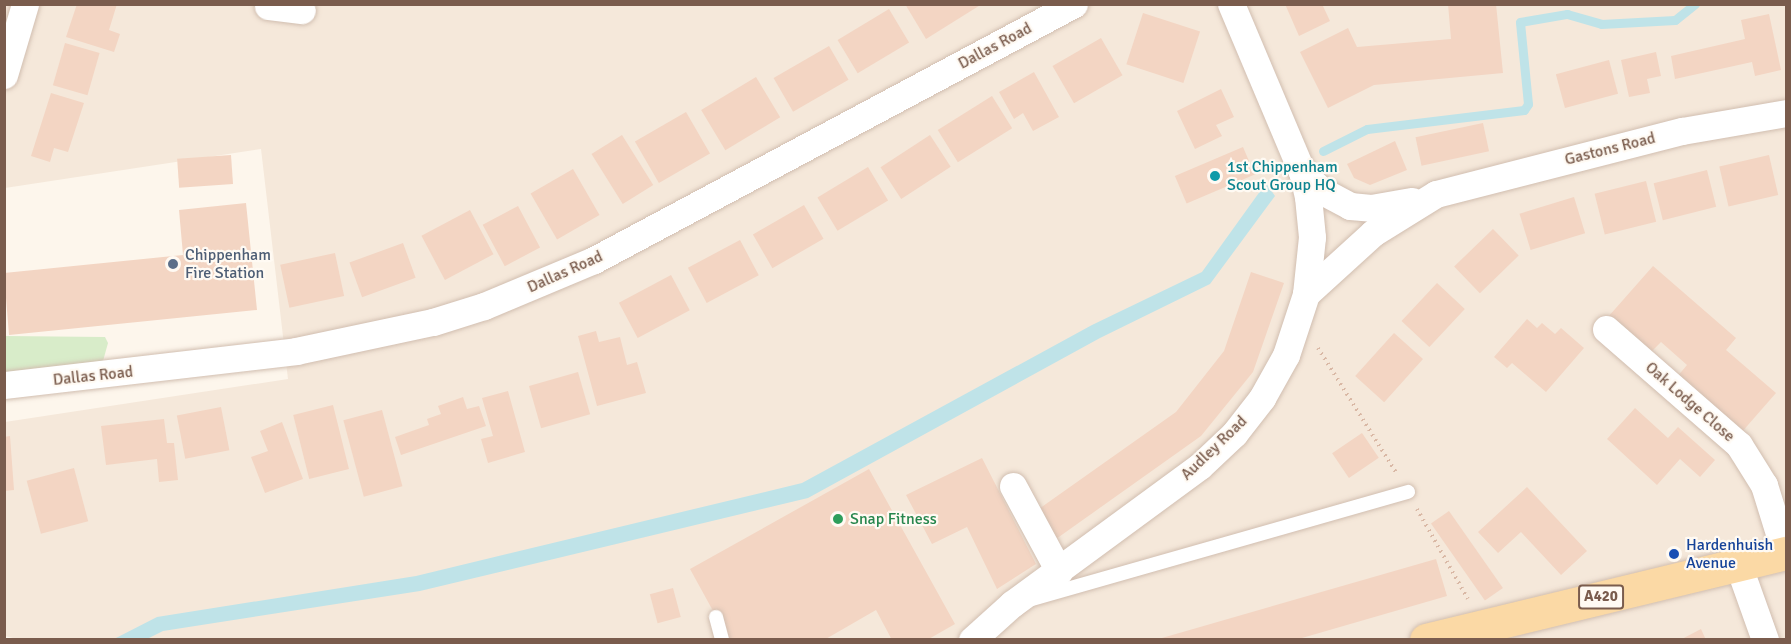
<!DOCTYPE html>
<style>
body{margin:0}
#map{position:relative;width:1791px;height:644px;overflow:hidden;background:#fdf6ec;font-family:Signika,sans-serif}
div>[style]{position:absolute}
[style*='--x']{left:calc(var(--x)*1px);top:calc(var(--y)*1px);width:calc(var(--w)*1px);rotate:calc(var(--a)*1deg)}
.residential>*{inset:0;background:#f5e8da}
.green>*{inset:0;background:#d8ecc9}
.water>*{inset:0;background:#bfe3e8}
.stream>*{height:9px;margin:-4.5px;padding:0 4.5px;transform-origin:4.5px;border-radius:4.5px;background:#bfe3e8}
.building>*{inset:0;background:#f3d5c3;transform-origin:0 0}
.path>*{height:4px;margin-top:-2px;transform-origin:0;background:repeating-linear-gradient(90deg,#d9b8a5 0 1.5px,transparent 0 6px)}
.roads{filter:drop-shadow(0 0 2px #d1beb0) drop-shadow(0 0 2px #d1beb0)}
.service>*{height:14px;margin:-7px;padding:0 7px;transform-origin:7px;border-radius:7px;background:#fff}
.minor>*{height:27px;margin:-13.5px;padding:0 13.5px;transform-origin:13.5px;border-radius:13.5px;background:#fff}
.primary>*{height:33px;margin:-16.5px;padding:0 16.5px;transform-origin:16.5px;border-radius:16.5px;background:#fbd9a5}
.dots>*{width:16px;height:16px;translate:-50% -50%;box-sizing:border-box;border:3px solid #fffaf3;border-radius:50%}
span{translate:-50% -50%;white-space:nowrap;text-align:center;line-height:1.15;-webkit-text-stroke:4.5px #fffaf3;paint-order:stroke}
.shield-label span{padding:2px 4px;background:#fffaf3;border:2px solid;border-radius:4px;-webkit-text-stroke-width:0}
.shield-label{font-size:15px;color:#7a5c4d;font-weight:700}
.street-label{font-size:16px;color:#7a5c4d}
.culture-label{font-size:16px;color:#0d838f}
.left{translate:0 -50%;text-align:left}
.service-label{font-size:16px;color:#4e5e75}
.leisure-label{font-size:16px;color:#27864d}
.transit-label{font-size:16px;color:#164399}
.frame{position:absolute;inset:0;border:6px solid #7a5c4d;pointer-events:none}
</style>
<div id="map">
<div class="residential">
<div style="clip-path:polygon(5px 5px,1786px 5px,1786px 639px,17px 639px,5px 636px,5px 422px,288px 379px,261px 149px,5px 188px)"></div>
</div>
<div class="green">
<div style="clip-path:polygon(5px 336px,105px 337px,108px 343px,103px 361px,5px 372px)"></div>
</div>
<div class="water">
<div style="clip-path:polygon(1266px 183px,1275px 196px,1210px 284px,1100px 338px,808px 498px,420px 591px,163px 631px,147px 639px,114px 639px,157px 617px,416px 576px,802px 483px,1092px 325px,1202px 272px)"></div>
</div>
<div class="stream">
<div style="--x:1323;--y:151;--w:49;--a:-26.6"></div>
<div style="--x:1367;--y:129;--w:158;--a:-6.9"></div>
<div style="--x:1524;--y:110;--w:7;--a:-56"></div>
<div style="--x:1528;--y:104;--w:82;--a:-95.6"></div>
<div style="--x:1520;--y:22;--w:48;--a:-9.7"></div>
<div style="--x:1567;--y:14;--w:35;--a:16"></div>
<div style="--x:1601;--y:24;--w:74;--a:-3.1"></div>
<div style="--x:1675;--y:20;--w:26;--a:-39"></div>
</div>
<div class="building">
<div style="clip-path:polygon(77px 4px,117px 4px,109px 30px,120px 34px,114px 52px,66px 37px)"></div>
<div style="clip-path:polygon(905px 4px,982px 4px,926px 39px)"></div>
<div style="clip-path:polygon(1285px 4px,1322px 4px,1330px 21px,1299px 36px)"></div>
<div style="clip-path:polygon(1448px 4px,1496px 4px,1503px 73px,1374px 85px,1328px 108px,1300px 52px,1348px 28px,1357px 47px,1451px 39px)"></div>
<div style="left:889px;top:9px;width:39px;height:60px;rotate:59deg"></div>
<div style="left:1143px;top:13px;width:60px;height:54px;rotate:18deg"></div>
<div style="clip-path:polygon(1769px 14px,1781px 70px,1755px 76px,1752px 62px,1675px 79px,1671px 56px,1745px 39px,1741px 20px)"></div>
<div style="left:1101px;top:38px;width:43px;height:56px;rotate:60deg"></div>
<div style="left:65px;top:43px;width:36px;height:44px;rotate:16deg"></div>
<div style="left:829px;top:46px;width:39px;height:64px;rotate:60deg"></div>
<div style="clip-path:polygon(1656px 52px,1661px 76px,1647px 79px,1650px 93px,1629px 97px,1621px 60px)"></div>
<div style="left:1609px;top:60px;width:35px;height:55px;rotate:75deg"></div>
<div style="clip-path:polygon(1034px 72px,1059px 117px,1033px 131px,1023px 113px,1014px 119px,999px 92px)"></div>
<div style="left:756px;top:77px;width:47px;height:64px;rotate:59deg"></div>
<div style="clip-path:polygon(1221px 89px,1234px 117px,1216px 125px,1222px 136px,1195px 149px,1177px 111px)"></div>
<div style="clip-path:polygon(51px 93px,84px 103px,68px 152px,54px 148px,50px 162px,31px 156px)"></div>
<div style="left:992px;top:96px;width:38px;height:64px;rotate:58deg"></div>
<div style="left:686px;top:112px;width:48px;height:59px;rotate:60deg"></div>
<div style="left:1483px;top:123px;width:29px;height:69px;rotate:78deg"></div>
<div style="left:622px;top:135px;width:59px;height:36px;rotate:58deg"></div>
<div style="left:930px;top:135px;width:38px;height:59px;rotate:57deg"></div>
<div style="clip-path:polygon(1395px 141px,1407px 170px,1370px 185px,1354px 178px,1347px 164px)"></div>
<div style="left:1243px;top:147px;width:30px;height:74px;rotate:67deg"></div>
<div style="left:231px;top:155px;width:29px;height:54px;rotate:86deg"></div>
<div style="left:1769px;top:155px;width:41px;height:51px;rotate:77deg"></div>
<div style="left:868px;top:167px;width:39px;height:59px;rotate:59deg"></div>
<div style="left:573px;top:169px;width:53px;height:49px;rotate:60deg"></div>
<div style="left:1707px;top:170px;width:38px;height:55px;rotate:76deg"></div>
<div style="left:1646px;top:181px;width:42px;height:53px;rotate:76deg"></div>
<div style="left:1574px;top:197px;width:38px;height:57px;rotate:73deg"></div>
<div style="clip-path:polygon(246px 203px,257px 310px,9px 335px,4px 273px,183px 255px,179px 210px)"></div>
<div style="left:804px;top:205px;width:39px;height:59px;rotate:60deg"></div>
<div style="left:518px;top:206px;width:47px;height:40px;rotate:62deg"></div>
<div style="left:470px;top:210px;width:50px;height:55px;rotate:62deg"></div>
<div style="left:1493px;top:229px;width:37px;height:54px;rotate:46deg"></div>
<div style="left:740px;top:240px;width:40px;height:59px;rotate:62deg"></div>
<div style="left:403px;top:243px;width:37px;height:57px;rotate:70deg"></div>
<div style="left:335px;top:253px;width:44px;height:56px;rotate:78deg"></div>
<div style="clip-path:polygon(1653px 266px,1736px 338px,1726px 350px,1776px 393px,1741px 433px,1677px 377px,1687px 365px,1661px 342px,1649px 354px,1608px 317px)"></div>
<div style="clip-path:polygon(1251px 272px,1284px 283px,1253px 372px,1201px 436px,1056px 539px,1036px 511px,1176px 412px,1224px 351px)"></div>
<div style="left:671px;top:275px;width:40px;height:59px;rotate:62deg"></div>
<div style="left:1437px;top:283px;width:38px;height:52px;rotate:43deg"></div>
<div style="clip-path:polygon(1527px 319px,1537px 328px,1542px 323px,1555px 334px,1561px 328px,1584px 348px,1546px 392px,1512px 363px,1507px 368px,1494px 357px)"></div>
<div style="clip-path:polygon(596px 331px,599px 342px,620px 337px,627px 365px,637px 362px,646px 393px,597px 406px,578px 336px)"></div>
<div style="left:1394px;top:333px;width:39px;height:58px;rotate:42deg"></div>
<div style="left:578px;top:372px;width:44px;height:51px;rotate:74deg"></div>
<div style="clip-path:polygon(508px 391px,525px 452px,488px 463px,481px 439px,493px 436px,482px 398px)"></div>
<div style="clip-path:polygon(463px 397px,467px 409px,479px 406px,486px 426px,401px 455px,395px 437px,429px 425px,427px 419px,441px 414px,438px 406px)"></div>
<div style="left:333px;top:405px;width:66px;height:41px;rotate:76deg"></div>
<div style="left:221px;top:407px;width:44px;height:45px;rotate:79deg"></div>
<div style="clip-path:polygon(1635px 408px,1668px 438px,1678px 427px,1715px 460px,1700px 477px,1680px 459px,1657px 485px,1607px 439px)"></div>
<div style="left:382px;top:410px;width:79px;height:40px;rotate:75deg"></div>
<div style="clip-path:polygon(164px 419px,167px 443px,174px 443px,178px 480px,159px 482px,157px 459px,106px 465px,101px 426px)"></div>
<div style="clip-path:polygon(282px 422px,303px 479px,265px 493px,251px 457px,268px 451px,260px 431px)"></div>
<div style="left:1362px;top:433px;width:30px;height:36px;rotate:56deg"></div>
<div style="clip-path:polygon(10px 436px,14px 490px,4px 491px,4px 437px)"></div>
<div style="clip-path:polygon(982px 458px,1036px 564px,997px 589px,967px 527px,932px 544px,906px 495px)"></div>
<div style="left:74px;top:468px;width:55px;height:49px;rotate:75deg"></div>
<div style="clip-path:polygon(869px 469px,955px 624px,927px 640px,892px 640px,876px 610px,824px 640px,729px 640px,690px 569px)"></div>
<div style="clip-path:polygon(1527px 487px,1587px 551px,1561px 575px,1521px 532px,1498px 553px,1478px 532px)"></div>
<div style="left:1449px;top:511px;width:94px;height:22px;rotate:55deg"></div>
<div style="clip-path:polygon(1436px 559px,1447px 596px,1295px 640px,1155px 640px)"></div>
<div style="left:673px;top:588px;width:30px;height:24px;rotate:75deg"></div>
<div style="clip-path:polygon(1701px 629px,1706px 640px,1680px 640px)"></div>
</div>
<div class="path">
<div style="--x:1318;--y:348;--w:149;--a:57.9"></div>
<div style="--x:1417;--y:509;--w:103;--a:60.5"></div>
</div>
<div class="roads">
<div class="service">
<div style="--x:1032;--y:599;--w:391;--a:-15.9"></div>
<div style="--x:716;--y:617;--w:24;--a:75"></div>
</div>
<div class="minor">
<div style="--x:268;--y:6;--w:34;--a:7"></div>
<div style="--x:4;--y:75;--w:74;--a:-73.5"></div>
<div style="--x:1302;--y:172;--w:28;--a:44"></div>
<div style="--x:1322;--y:191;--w:32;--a:28"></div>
<div style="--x:1350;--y:206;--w:21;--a:5"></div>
<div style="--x:1371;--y:208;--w:42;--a:-9.7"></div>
<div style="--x:1306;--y:294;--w:91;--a:-42.3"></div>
<div style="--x:1373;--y:233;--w:74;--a:-31.8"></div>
<div style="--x:1436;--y:194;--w:254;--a:-14.4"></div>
<div style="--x:1682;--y:131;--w:106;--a:-9.8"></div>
<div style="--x:1606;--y:329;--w:176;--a:41.1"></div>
<div style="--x:1739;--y:445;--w:47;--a:58"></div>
<div style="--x:1764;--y:485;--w:71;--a:72.8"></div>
<div style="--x:4;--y:385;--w:294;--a:-6.6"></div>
<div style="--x:296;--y:351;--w:140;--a:-12"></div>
<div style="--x:433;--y:322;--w:53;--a:-17.4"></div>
<div style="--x:484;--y:306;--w:119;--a:-22.7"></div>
<div style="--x:594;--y:260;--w:544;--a:-28.07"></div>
<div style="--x:1013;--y:486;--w:97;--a:61.6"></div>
<div style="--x:1738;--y:564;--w:81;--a:70.4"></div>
<div style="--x:972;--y:640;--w:54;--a:-42"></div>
<div style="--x:1012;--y:604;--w:233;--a:-36.3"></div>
<div style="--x:1200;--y:466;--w:47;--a:-43.3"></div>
<div style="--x:1234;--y:434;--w:46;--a:-52.1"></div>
<div style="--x:1262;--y:398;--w:49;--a:-60.8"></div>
<div style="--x:1286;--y:355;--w:64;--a:-71.8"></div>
<div style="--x:1306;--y:294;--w:57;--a:-84"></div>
<div style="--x:1312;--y:237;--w:40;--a:-95.7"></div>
<div style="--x:1308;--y:197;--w:26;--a:-103"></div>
<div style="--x:1302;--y:172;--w:182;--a:-112.9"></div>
</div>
<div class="primary">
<div style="--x:1426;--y:640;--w:370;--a:-13.6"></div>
</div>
</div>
<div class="dots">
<div style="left:1215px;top:176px;background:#0f9aa8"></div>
<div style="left:173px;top:264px;background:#5c6f8a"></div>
<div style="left:838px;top:519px;background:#2e9e5b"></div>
<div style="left:1674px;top:554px;background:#1a4fb4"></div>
</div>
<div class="shield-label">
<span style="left:1601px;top:597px">A420</span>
</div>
<div class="street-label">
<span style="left:995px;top:46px;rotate:-28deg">Dallas Road</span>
<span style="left:1610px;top:149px;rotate:-14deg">Gastons Road</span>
<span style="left:565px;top:272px;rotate:-24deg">Dallas Road</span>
<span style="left:93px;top:376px;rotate:-6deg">Dallas Road</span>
<span style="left:1690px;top:402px;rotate:41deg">Oak Lodge Close</span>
<span style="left:1214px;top:448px;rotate:-44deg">Audley Road</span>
</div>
<div class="culture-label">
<span class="left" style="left:1227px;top:176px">1st Chippenham<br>Scout Group HQ</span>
</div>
<div class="service-label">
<span class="left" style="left:185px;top:264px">Chippenham<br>Fire Station</span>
</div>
<div class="leisure-label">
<span class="left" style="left:850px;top:519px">Snap Fitness</span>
</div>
<div class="transit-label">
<span class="left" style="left:1686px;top:554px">Hardenhuish<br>Avenue</span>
</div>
<div class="frame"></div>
</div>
